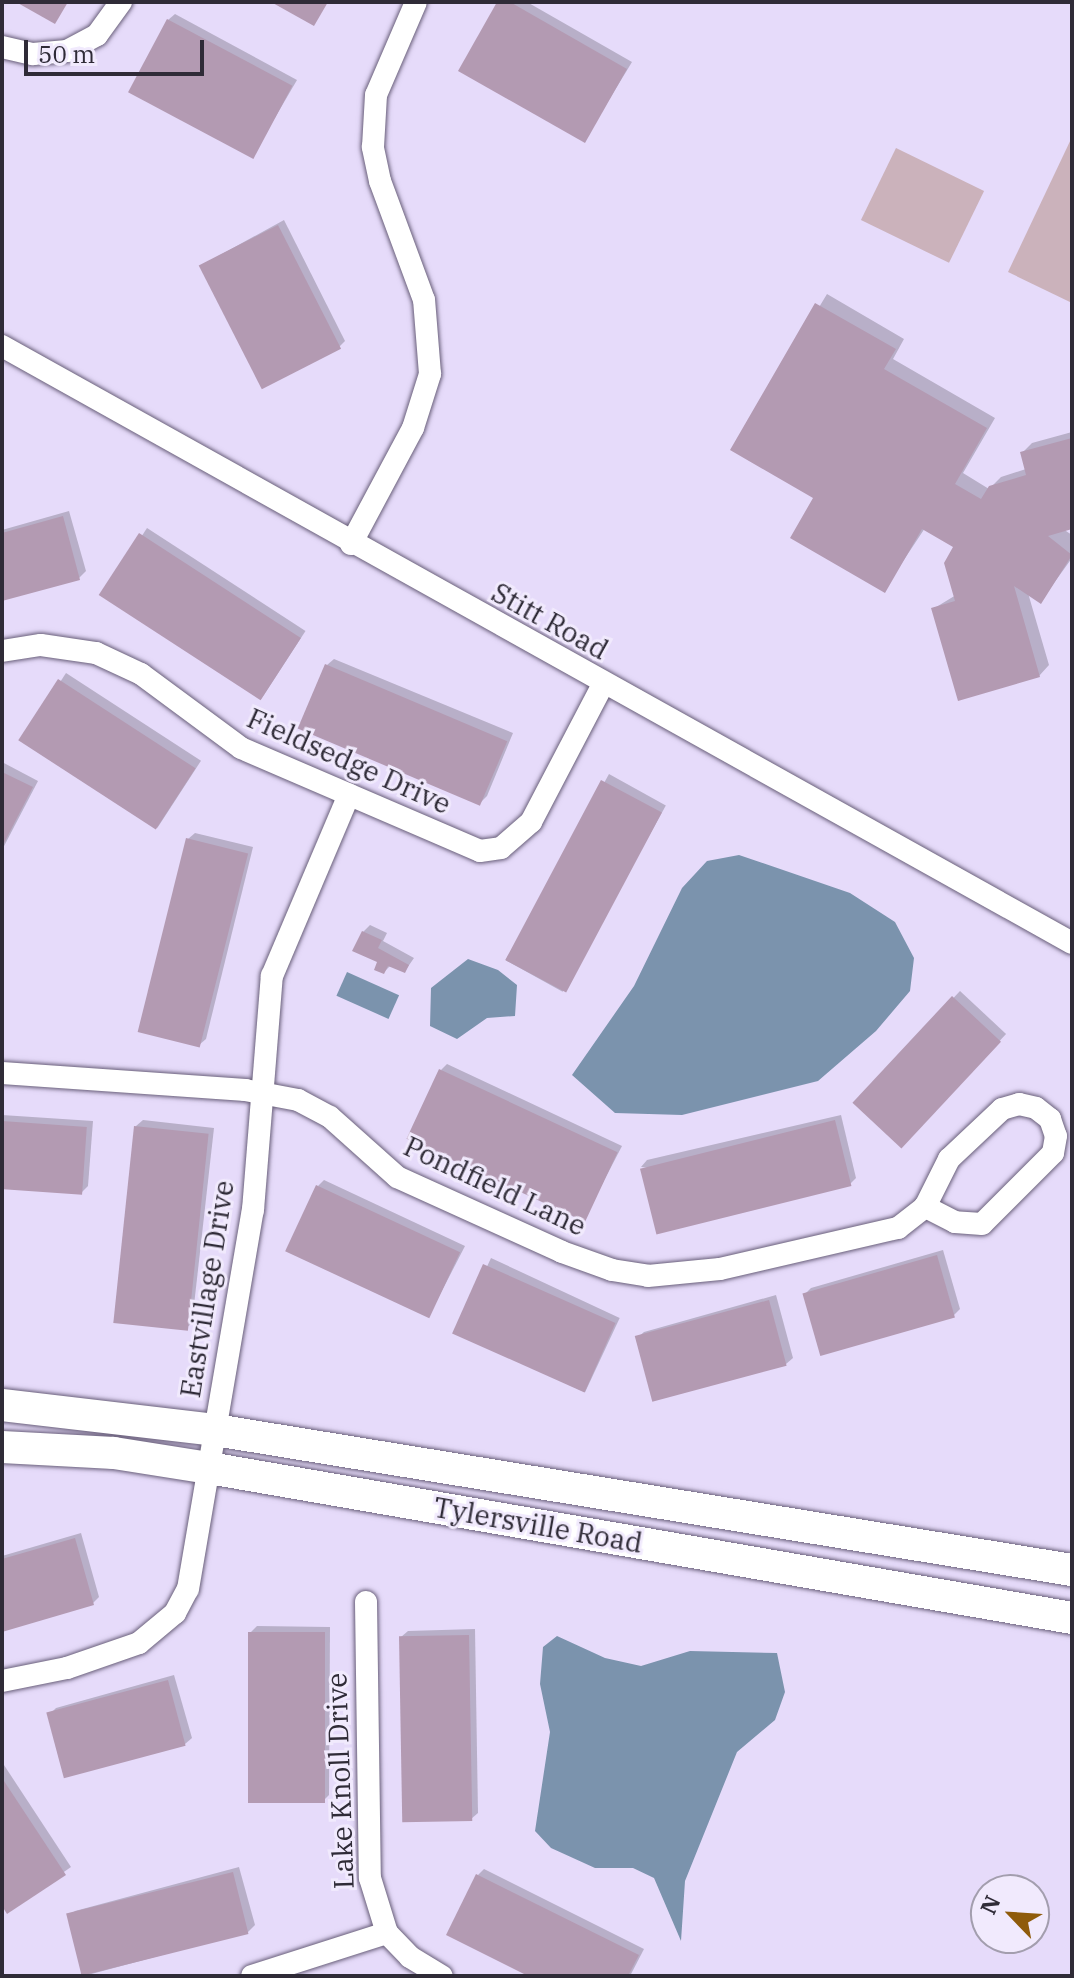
<!DOCTYPE html>
<style>
body{margin:0}
#map{position:relative;width:1074px;height:1978px;overflow:hidden;background:#e6dbfa;font-family:"IBM Plex Serif",serif}
div>[style]{position:absolute}
[style*='--x']{left:calc(var(--x)*1px);top:calc(var(--y)*1px);width:calc(var(--w)*1px);rotate:calc(var(--a)*1deg)}
.green>*{inset:0;background:#cbb2bb;transform-origin:0 0}
.water>*{inset:0;background:#7b93ad;transform-origin:0 0}
.shadow>*{inset:0;background:#0003;transform-origin:0 0}
.building>*{inset:0;background:#b39ab2;transform-origin:0 0}
.roads{filter:drop-shadow(0 0 2px #695f7a) drop-shadow(0 0 2px #695f7a)}
.minor>*{height:22px;margin:-11px;padding:0 11px;transform-origin:11px;border-radius:11px;background:#fff}
.secondary>*{height:32px;margin:-16px;padding:0 16px;transform-origin:16px;border-radius:16px;background:#fff}
span{translate:-50% -50%;white-space:nowrap;text-align:center;line-height:1.15;-webkit-text-stroke:6px #f1eafd;paint-order:stroke}
.street-label{font-size:28px;color:#2f2b37}
.frame{position:absolute;inset:0;border:4px solid #2f2b37;pointer-events:none}
.north{position:absolute;left:970px;top:1874px;width:80px;height:80px;box-sizing:border-box;background:#f1eafd;border:2px solid #a39eae;border-radius:50%;rotate:295deg;font-size:22px;font-weight:700;line-height:32px;text-align:center;color:#2f2b37}
.north::after{content:'';display:block;margin:auto;width:28px;height:36px;background:#8f5b0b;clip-path:polygon(50% 0,100% 100%,50% 72%,0 100%)}
.scale{position:absolute;left:24px;top:40px;width:180px;height:36px;box-sizing:border-box;border:4px solid #2f2b37;border-top:0;padding-left:10px;font-size:24px;line-height:28px;white-space:nowrap;color:#2f2b37;-webkit-text-stroke:6px #f1eafd;paint-order:stroke}
</style>
<div id="map">
<div class="green">
<div style="clip-path:polygon(1072px 137px,1072px 303px,1008px 272px)"></div>
<div style="left:896px;top:148px;width:98px;height:80px;rotate:26deg"></div>
</div>
<div class="water">
<div style="clip-path:polygon(739px 855px,850px 893px,895px 922px,914px 958px,910px 991px,876px 1031px,818px 1081px,682px 1115px,615px 1113px,572px 1075px,634px 986px,682px 888px,707px 861px)"></div>
<div style="clip-path:polygon(468px 959px,498px 970px,517px 985px,515px 1016px,487px 1018px,457px 1039px,430px 1026px,431px 988px)"></div>
<div style="left:347px;top:972px;width:57px;height:26px;rotate:24deg"></div>
<div style="clip-path:polygon(557px 1636px,605px 1658px,641px 1666px,690px 1651px,777px 1653px,785px 1692px,775px 1720px,737px 1752px,685px 1881px,681px 1941px,654px 1878px,633px 1868px,595px 1868px,551px 1848px,535px 1831px,550px 1732px,540px 1684px,543px 1647px)"></div>
</div>
<div class="shadow">
<div style="clip-path:polygon(499px 2px,527px 2px,632px 62px,584px 141px)"></div>
<div style="clip-path:polygon(175px 14px,297px 80px,252px 157px,168px 20px)"></div>
<div style="clip-path:polygon(284px 220px,345px 341px,339px 347px,202px 265px)"></div>
<div style="clip-path:polygon(827px 294px,904px 339px,893px 359px,995px 418px,963px 473px,989px 489px,1001px 477px,1026px 469px,1022px 453px,1032px 443px,1072px 432px,1072px 527px,1063px 529px,1072px 535px,1072px 558px,1041px 601px,1028px 593px,1049px 665px,1039px 676px,933px 609px,956px 595px,956px 546px,925px 528px,884px 590px,816px 498px,733px 450px)"></div>
<div style="clip-path:polygon(69px 511px,86px 571px,79px 578px,2px 599px,2px 530px)"></div>
<div style="left:147px;top:528px;width:189px;height:81px;rotate:33deg"></div>
<div style="clip-path:polygon(334px 659px,513px 733px,487px 796px,481px 802px,327px 665px)"></div>
<div style="left:66px;top:673px;width:161px;height:80px;rotate:33deg"></div>
<div style="clip-path:polygon(2px 762px,38px 781px,2px 850px)"></div>
<div style="left:609px;top:774px;width:65px;height:213px;rotate:29deg"></div>
<div style="clip-path:polygon(195px 833px,253px 847px,206px 1039px,199px 1045px,188px 839px)"></div>
<div style="clip-path:polygon(370px 925px,387px 933px,383px 941px,414px 958px,405px 971px,391px 965px,384px 972px,363px 932px)"></div>
<div style="left:960px;top:991px;width:63px;height:153px;rotate:43deg"></div>
<div style="clip-path:polygon(447px 1064px,622px 1146px,583px 1221px,441px 1070px)"></div>
<div style="clip-path:polygon(2px 1115px,93px 1121px,88px 1186px,81px 1193px,2px 1187px)"></div>
<div style="clip-path:polygon(841px 1115px,856px 1178px,850px 1184px,641px 1167px,647px 1160px)"></div>
<div style="clip-path:polygon(143px 1120px,214px 1128px,192px 1323px,185px 1329px,136px 1126px)"></div>
<div style="clip-path:polygon(324px 1180px,465px 1246px,429px 1316px,318px 1186px)"></div>
<div style="clip-path:polygon(943px 1250px,960px 1309px,954px 1315px,805px 1294px,811px 1288px)"></div>
<div style="left:491px;top:1258px;width:142px;height:82px;rotate:25deg"></div>
<div style="clip-path:polygon(776px 1295px,793px 1358px,786px 1364px,637px 1338px,644px 1332px)"></div>
<div style="clip-path:polygon(81px 1533px,99px 1597px,93px 1603px,2px 1630px,2px 1556px)"></div>
<div style="clip-path:polygon(257px 1626px,330px 1627px,329px 1795px,322px 1802px,250px 1633px)"></div>
<div style="clip-path:polygon(475px 1629px,478px 1813px,471px 1819px,401px 1637px,408px 1631px)"></div>
<div style="clip-path:polygon(174px 1675px,192px 1738px,185px 1744px,49px 1715px,56px 1708px)"></div>
<div style="clip-path:polygon(2px 1762px,71px 1867px,8px 1911px,2px 1903px)"></div>
<div style="clip-path:polygon(239px 1867px,255px 1925px,248px 1932px,84px 1976px,69px 1917px,75px 1911px)"></div>
<div style="clip-path:polygon(484px 1869px,644px 1949px,630px 1976px,532px 1976px,478px 1875px)"></div>
</div>
<div class="building">
<div style="clip-path:polygon(16px 2px,68px 2px,55px 24px)"></div>
<div style="clip-path:polygon(271px 2px,328px 2px,314px 26px)"></div>
<div style="clip-path:polygon(497px 2px,510px 2px,627px 69px,585px 143px,458px 71px)"></div>
<div style="left:167px;top:19px;width:142px;height:83px;rotate:28deg"></div>
<div style="left:278px;top:225px;width:139px;height:89px;rotate:63deg"></div>
<div style="clip-path:polygon(815px 303px,896px 349px,884px 369px,987px 428px,955px 484px,981px 499px,989px 486px,1026px 475px,1020px 452px,1072px 438px,1072px 529px,1048px 536px,1072px 555px,1041px 604px,1014px 586px,1040px 677px,958px 701px,931px 608px,955px 601px,944px 563px,953px 547px,922px 529px,885px 593px,790px 538px,813px 498px,730px 450px)"></div>
<div style="clip-path:polygon(63px 516px,80px 580px,2px 601px,2px 533px)"></div>
<div style="left:139px;top:533px;width:193px;height:74px;rotate:33deg"></div>
<div style="left:325px;top:664px;width:198px;height:70px;rotate:23deg"></div>
<div style="left:58px;top:679px;width:164px;height:73px;rotate:33deg"></div>
<div style="clip-path:polygon(2px 772px,33px 787px,2px 847px)"></div>
<div style="left:601px;top:780px;width:69px;height:204px;rotate:28deg"></div>
<div style="left:186px;top:838px;width:64px;height:200px;rotate:14deg"></div>
<div style="clip-path:polygon(362px 931px,382px 940px,378px 948px,409px 965px,405px 973px,388px 966px,384px 974px,374px 970px,377px 962px,352px 951px)"></div>
<div style="left:952px;top:996px;width:67px;height:146px;rotate:43deg"></div>
<div style="left:439px;top:1069px;width:197px;height:77px;rotate:25deg"></div>
<div style="left:835px;top:1120px;width:68px;height:201px;rotate:76deg"></div>
<div style="left:2px;top:1121px;width:85px;height:68px;rotate:4deg"></div>
<div style="left:134px;top:1126px;width:75px;height:198px;rotate:6deg"></div>
<div style="left:316px;top:1185px;width:159px;height:73px;rotate:25deg"></div>
<div style="left:937px;top:1255px;width:65px;height:140px;rotate:74deg"></div>
<div style="left:483px;top:1264px;width:145px;height:76px;rotate:24deg"></div>
<div style="left:769px;top:1300px;width:68px;height:139px;rotate:75deg"></div>
<div style="clip-path:polygon(75px 1538px,94px 1605px,2px 1632px,2px 1559px)"></div>
<div style="left:248px;top:1632px;width:77px;height:171px"></div>
<div style="left:469px;top:1635px;width:186px;height:70px;rotate:89deg"></div>
<div style="left:168px;top:1680px;width:68px;height:126px;rotate:75deg"></div>
<div style="clip-path:polygon(2px 1778px,66px 1875px,7px 1914px,2px 1906px)"></div>
<div style="left:233px;top:1872px;width:64px;height:172px;rotate:76deg"></div>
<div style="clip-path:polygon(476px 1874px,639px 1955px,628px 1976px,528px 1976px,446px 1935px)"></div>
</div>
<div class="roads">
<div class="minor">
<div style="--x:2;--y:47;--w:32;--a:13"></div>
<div style="--x:33;--y:54;--w:34;--a:-5"></div>
<div style="--x:67;--y:51;--w:34;--a:-28"></div>
<div style="--x:97;--y:35;--w:41;--a:-54"></div>
<div style="--x:2;--y:346;--w:1225;--a:29.16"></div>
<div style="--x:351;--y:544;--w:132;--a:-61.9"></div>
<div style="--x:413;--y:428;--w:57;--a:-72.5"></div>
<div style="--x:430;--y:374;--w:74;--a:-94.6"></div>
<div style="--x:424;--y:300;--w:127;--a:-110.3"></div>
<div style="--x:380;--y:181;--w:35;--a:-102"></div>
<div style="--x:373;--y:147;--w:52;--a:-86.7"></div>
<div style="--x:376;--y:95;--w:101;--a:-66.7"></div>
<div style="--x:2;--y:651;--w:39;--a:-9"></div>
<div style="--x:41;--y:645;--w:56;--a:8.3"></div>
<div style="--x:96;--y:653;--w:50;--a:25"></div>
<div style="--x:141;--y:674;--w:124;--a:36.5"></div>
<div style="--x:241;--y:748;--w:260;--a:23.3"></div>
<div style="--x:480;--y:851;--w:21;--a:-8"></div>
<div style="--x:501;--y:848;--w:40;--a:-41"></div>
<div style="--x:531;--y:822;--w:156;--a:-62.4"></div>
<div style="--x:2;--y:1073;--w:244;--a:4"></div>
<div style="--x:245;--y:1090;--w:54;--a:10.7"></div>
<div style="--x:298;--y:1100;--w:36;--a:28"></div>
<div style="--x:330;--y:1117;--w:90;--a:41.8"></div>
<div style="--x:397;--y:1177;--w:181;--a:24.4"></div>
<div style="--x:562;--y:1252;--w:53;--a:19.8"></div>
<div style="--x:612;--y:1270;--w:36;--a:9"></div>
<div style="--x:648;--y:1276;--w:72;--a:-5.6"></div>
<div style="--x:720;--y:1269;--w:183;--a:-13"></div>
<div style="--x:898;--y:1228;--w:34;--a:-38"></div>
<div style="--x:925;--y:1207;--w:54;--a:-63.4"></div>
<div style="--x:949;--y:1159;--w:73;--a:-43.3"></div>
<div style="--x:1002;--y:1109;--w:18;--a:-16"></div>
<div style="--x:1019;--y:1104;--w:17;--a:13"></div>
<div style="--x:1036;--y:1108;--w:18;--a:38"></div>
<div style="--x:1050;--y:1119;--w:18;--a:71"></div>
<div style="--x:1056;--y:1136;--w:17;--a:100"></div>
<div style="--x:1053;--y:1153;--w:100;--a:135"></div>
<div style="--x:982;--y:1224;--w:27;--a:-176"></div>
<div style="--x:955;--y:1222;--w:34;--a:-153"></div>
<div style="--x:366;--y:1602;--w:276;--a:89.2"></div>
<div style="--x:370;--y:1878;--w:58;--a:72.8"></div>
<div style="--x:387;--y:1933;--w:33;--a:46"></div>
<div style="--x:410;--y:1957;--w:37;--a:31"></div>
<div style="--x:2;--y:1681;--w:66;--a:-11.3"></div>
<div style="--x:67;--y:1668;--w:76;--a:-19.1"></div>
<div style="--x:139;--y:1643;--w:47;--a:-39.8"></div>
<div style="--x:175;--y:1613;--w:27;--a:-62"></div>
<div style="--x:188;--y:1589;--w:385;--a:-80.3"></div>
<div style="--x:253;--y:1210;--w:235;--a:-85.4"></div>
<div style="--x:272;--y:976;--w:197;--a:-67"></div>
<div style="--x:252;--y:1976;--w:142;--a:-17.7"></div>
</div>
<div class="secondary">
<div style="--x:2;--y:1405;--w:214;--a:6.7"></div>
<div style="--x:215;--y:1430;--w:868;--a:9.28"></div>
<div style="--x:2;--y:1447;--w:112;--a:3.1"></div>
<div style="--x:114;--y:1453;--w:96;--a:9"></div>
<div style="--x:209;--y:1468;--w:876;--a:9.86"></div>
</div>
</div>
<div class="street-label">
<span style="left:550px;top:621px;rotate:29deg">Stitt Road</span>
<span style="left:349px;top:761px;rotate:24deg">Fieldsedge Drive</span>
<span style="left:495px;top:1186px;rotate:25deg">Pondfield Lane</span>
<span style="left:207px;top:1289px;rotate:-81deg">Eastvillage Drive</span>
<span style="left:538px;top:1525px;rotate:10deg">Tylersville Road</span>
<span style="left:340px;top:1781px;rotate:-92deg">Lake Knoll Drive</span>
</div>
<div class="frame"></div>
<div class="north">N</div>
<div class="scale">50 m</div>
</div>
